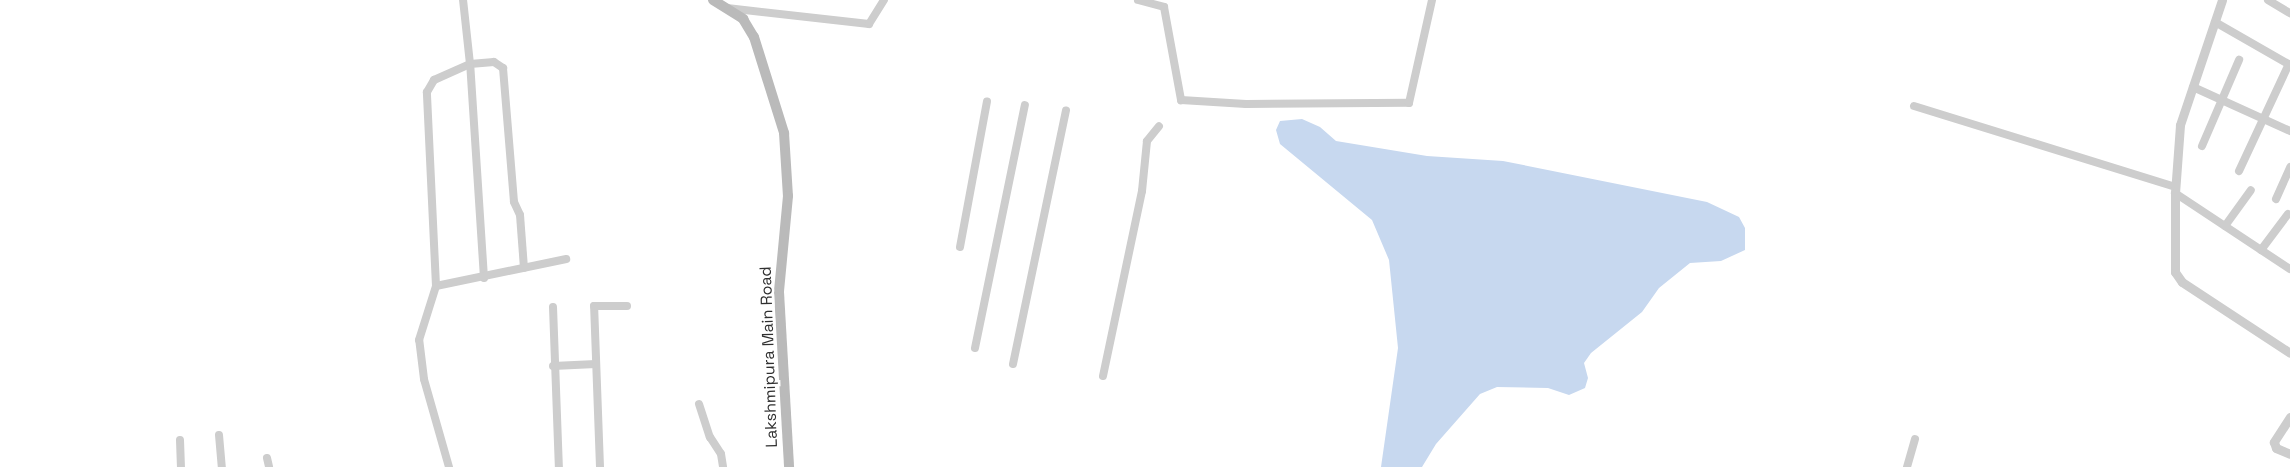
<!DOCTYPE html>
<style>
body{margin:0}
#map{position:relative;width:2290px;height:467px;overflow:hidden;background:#fff;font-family:"Space Grotesk",sans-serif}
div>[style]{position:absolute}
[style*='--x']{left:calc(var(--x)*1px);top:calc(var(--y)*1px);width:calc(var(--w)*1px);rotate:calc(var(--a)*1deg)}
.water>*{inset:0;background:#c7d8ef}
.minor>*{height:8px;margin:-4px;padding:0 4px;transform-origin:4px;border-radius:4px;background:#cdcdcd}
.tertiary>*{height:9px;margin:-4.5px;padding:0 4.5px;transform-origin:4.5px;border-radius:4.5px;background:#cdcdcd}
.secondary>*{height:10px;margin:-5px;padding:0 5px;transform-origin:5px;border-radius:5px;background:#bababa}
span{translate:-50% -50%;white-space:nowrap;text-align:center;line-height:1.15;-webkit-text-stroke:5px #fff;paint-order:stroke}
.street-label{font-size:16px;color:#303030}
</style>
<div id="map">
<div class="water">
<div style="clip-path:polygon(1302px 119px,1320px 127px,1336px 141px,1427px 156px,1503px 161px,1707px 202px,1739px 217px,1745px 228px,1745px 250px,1721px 261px,1690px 263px,1659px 288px,1642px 312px,1591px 353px,1584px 363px,1588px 378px,1585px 388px,1569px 395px,1548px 388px,1497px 387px,1480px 394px,1436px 444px,1422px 467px,1381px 467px,1398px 348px,1389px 260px,1372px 220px,1280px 144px,1276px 130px,1280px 121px)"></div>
</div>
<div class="minor">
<div style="--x:1138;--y:0;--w:27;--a:15"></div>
<div style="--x:1164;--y:7;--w:95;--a:79.6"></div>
<div style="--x:1181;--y:100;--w:65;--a:3.5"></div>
<div style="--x:1246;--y:104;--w:163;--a:-0.4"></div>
<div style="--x:1409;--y:103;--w:106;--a:-77.4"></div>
<div style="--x:2268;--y:0;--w:26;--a:31"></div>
<div style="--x:727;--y:8;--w:143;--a:6.4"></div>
<div style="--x:869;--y:24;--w:28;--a:-58"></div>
<div style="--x:2215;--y:22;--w:86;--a:29.8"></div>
<div style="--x:2193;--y:87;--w:107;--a:24.4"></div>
<div style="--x:1914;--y:106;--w:273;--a:17.2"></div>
<div style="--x:2202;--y:146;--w:94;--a:-66.7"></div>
<div style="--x:2239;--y:171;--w:118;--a:-65"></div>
<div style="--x:2175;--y:193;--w:138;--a:33.5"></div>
<div style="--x:2276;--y:199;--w:35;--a:-66"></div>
<div style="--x:2225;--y:226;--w:44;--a:-54.2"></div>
<div style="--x:960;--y:247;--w:148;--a:-79.5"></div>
<div style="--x:2261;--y:250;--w:45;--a:-53.1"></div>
<div style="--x:484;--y:278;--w:214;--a:-93.7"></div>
<div style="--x:470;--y:64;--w:24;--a:-5"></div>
<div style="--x:494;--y:62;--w:11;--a:34"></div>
<div style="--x:503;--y:68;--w:134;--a:85.3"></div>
<div style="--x:514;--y:202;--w:14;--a:65"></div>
<div style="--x:520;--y:215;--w:53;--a:85.7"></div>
<div style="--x:436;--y:286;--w:133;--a:-11.7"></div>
<div style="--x:553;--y:307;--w:160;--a:87.9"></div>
<div style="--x:975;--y:348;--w:248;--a:-78.4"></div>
<div style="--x:1013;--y:364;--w:259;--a:-78.2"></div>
<div style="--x:553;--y:366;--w:43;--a:-2.7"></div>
<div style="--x:1103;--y:376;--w:189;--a:-78.1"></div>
<div style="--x:1142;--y:191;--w:50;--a:-84.3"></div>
<div style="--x:1147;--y:141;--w:19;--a:-51"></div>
<div style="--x:699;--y:404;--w:35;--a:72"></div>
<div style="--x:710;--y:437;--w:20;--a:57"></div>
<div style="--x:721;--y:454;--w:13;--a:81"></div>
<div style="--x:219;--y:435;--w:32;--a:85"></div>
<div style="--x:180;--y:440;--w:27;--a:88"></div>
<div style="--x:267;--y:458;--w:9;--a:77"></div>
<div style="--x:449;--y:467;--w:91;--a:-105.9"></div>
<div style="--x:424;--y:379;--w:39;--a:-97"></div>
<div style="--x:419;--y:340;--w:57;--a:-72.5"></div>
<div style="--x:436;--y:286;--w:194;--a:-92.7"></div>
<div style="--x:427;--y:92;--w:14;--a:-60"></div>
<div style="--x:434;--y:80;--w:39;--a:-24"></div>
<div style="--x:470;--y:64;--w:64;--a:-96.2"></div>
<div style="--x:600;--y:467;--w:161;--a:-92.1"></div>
<div style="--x:594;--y:306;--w:33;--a:0"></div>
<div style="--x:1907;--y:467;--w:29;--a:-74"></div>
</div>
<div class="tertiary">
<div style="--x:2222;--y:0;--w:132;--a:108.6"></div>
<div style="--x:2180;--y:125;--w:68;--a:94.2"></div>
<div style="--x:2175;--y:193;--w:79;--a:90"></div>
<div style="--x:2175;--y:272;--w:12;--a:55"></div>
<div style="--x:2182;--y:282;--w:129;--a:33.3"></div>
<div style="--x:2290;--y:417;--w:30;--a:123"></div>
<div style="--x:2274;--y:442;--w:6;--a:72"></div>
<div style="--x:2276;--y:448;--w:15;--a:23"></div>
</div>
<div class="secondary">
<div style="--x:713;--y:0;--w:36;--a:32"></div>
<div style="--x:743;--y:19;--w:21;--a:59"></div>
<div style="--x:754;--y:37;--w:101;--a:72.6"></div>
<div style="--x:784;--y:133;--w:63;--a:86.4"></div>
<div style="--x:788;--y:196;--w:96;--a:95.4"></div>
<div style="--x:779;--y:292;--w:175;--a:86.7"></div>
</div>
<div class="street-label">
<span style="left:769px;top:357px;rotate:-92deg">Lakshmipura Main Road</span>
</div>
</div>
